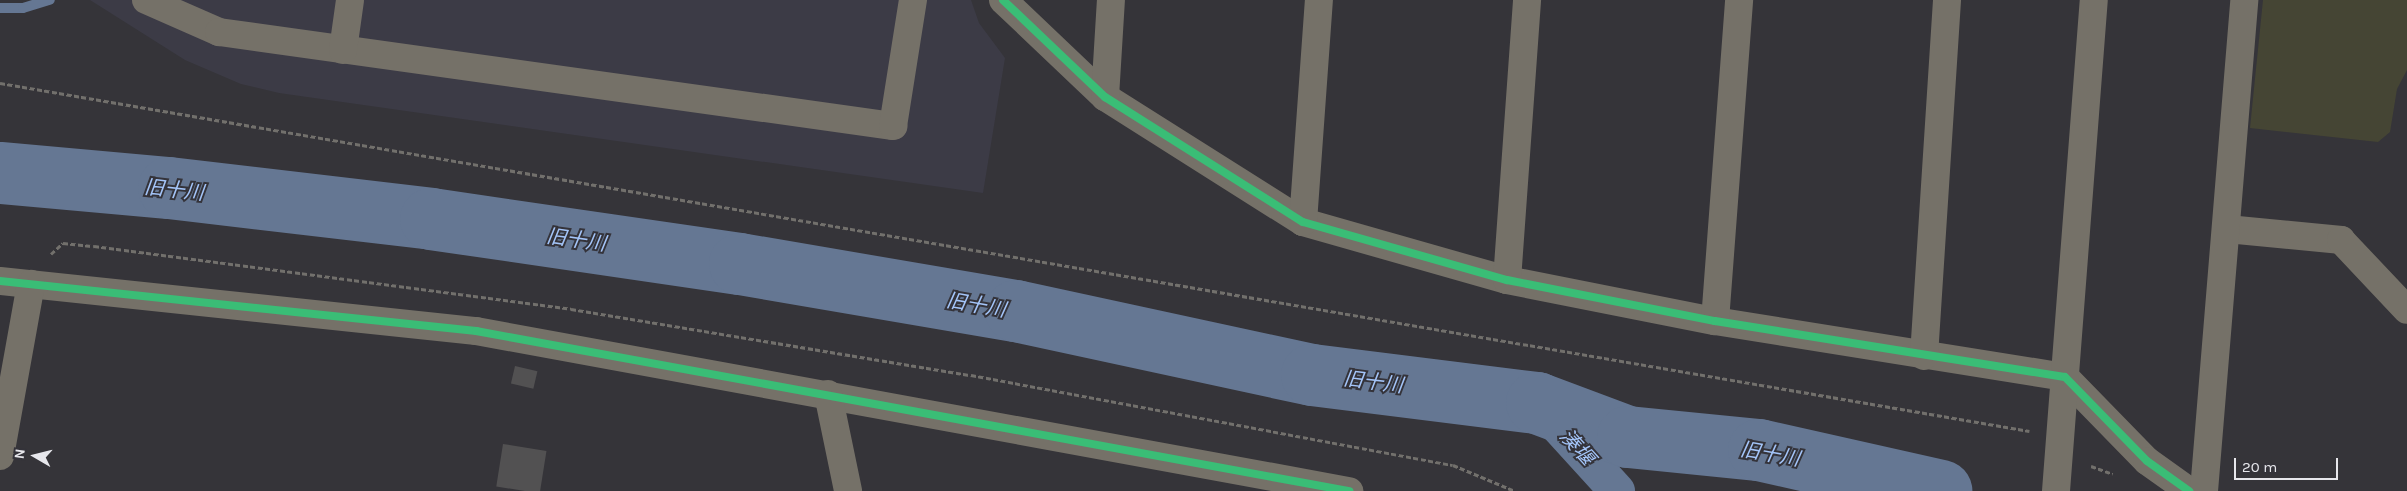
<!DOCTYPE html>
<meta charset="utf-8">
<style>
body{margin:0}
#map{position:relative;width:2407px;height:491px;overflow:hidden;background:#353439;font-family:Karla,"Noto Sans JP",sans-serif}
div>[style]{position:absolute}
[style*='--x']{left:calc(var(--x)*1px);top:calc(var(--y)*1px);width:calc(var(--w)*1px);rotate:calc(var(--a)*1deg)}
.built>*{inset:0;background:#3c3b46}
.green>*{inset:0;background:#454534}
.stream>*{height:10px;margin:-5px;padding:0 5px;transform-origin:5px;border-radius:5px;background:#657793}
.canal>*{height:36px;margin:-18px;padding:0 18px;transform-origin:18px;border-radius:18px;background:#657793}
.river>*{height:62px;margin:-31px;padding:0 31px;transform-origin:31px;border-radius:31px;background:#657793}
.building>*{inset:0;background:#525152;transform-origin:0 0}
.path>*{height:3px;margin-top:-1.5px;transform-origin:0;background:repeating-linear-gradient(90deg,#72706c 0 5px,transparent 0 7.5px)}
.minor>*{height:28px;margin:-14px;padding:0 14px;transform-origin:14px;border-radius:14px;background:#757168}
.cycleway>*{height:8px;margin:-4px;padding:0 4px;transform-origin:4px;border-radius:4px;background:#3abd76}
span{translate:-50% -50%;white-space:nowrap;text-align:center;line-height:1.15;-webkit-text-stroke:4px #34333a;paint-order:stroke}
.water-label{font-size:20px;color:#a4c5f9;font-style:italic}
.north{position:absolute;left:10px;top:431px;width:50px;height:50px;-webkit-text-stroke:4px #34333a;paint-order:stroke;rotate:278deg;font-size:14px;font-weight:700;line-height:20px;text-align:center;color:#e7e7ec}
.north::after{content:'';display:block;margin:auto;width:18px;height:22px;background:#e7e7ec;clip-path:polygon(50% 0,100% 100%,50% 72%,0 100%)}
.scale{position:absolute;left:2234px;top:458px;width:104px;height:22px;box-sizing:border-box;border:2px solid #e7e7ec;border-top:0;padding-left:6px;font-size:15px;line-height:18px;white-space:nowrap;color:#e7e7ec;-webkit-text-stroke:4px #34333a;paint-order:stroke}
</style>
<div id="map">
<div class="built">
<div style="clip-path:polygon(90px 0,971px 0,979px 23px,1005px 58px,983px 193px,279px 93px,241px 84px,185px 60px)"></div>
</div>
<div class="green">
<div style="clip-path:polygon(2263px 0,2407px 0,2407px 70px,2397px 89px,2390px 132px,2378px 142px,2250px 128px)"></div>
</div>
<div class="stream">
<div style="--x:0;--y:8;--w:23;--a:0"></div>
<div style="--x:23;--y:8;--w:28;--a:-17"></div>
</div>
<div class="canal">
<div style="--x:1537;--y:403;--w:119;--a:47.7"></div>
</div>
<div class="river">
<div style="--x:0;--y:173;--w:170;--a:5.1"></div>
<div style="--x:169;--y:188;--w:264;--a:6.7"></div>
<div style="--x:431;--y:219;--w:312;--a:8.3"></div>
<div style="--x:740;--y:264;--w:280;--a:9.7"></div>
<div style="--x:1016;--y:311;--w:303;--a:12.2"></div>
<div style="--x:1312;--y:375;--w:227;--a:7.1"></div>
<div style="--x:1537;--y:403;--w:97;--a:20.5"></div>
<div style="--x:1628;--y:437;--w:132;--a:5.7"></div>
<div style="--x:1759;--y:450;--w:187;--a:12.7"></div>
</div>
<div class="building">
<div style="left:515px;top:366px;width:23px;height:18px;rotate:13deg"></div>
<div style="left:503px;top:444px;width:44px;height:43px;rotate:9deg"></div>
</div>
<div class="path">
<div style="--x:0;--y:83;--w:2059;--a:9.73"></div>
<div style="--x:51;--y:254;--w:16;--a:-43"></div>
<div style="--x:63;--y:243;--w:31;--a:6"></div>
<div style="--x:94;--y:246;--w:481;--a:7.5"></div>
<div style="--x:571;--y:309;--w:405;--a:9.4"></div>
<div style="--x:971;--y:375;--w:490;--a:10.6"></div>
<div style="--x:1453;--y:465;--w:67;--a:22.8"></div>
<div style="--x:2091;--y:466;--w:23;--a:20"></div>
</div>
<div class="minor">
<div style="--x:146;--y:0;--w:80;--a:23.7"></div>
<div style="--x:219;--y:32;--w:681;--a:7.94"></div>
<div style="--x:893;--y:126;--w:128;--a:-81"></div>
<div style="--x:1003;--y:0;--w:141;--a:43.6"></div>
<div style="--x:1105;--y:97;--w:234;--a:32.3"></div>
<div style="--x:1303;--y:222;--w:212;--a:15.9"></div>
<div style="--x:1507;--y:280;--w:212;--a:11.2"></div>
<div style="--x:1715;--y:321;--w:354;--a:9.1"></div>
<div style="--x:2065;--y:377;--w:117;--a:45.7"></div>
<div style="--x:2147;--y:461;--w:52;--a:35.5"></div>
<div style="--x:343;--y:50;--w:50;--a:-82"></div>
<div style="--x:1105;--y:97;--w:97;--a:-86.5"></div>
<div style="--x:1303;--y:222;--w:223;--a:-85.9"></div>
<div style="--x:2227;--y:229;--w:115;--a:5.5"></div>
<div style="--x:2341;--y:240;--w:96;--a:46.7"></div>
<div style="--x:1507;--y:280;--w:281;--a:-85.9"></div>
<div style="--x:0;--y:281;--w:479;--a:6"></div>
<div style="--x:476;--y:331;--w:888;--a:10.39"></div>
<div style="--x:1715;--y:321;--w:322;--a:-85.7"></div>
<div style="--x:1924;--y:356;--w:357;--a:-86.3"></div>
<div style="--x:828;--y:394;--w:99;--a:78.3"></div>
<div style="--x:0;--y:456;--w:175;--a:-79.8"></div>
<div style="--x:2056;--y:491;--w:492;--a:-85.6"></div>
<div style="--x:2204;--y:491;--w:493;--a:-85.3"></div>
</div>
<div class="cycleway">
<div style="--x:1003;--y:0;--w:141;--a:43.6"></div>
<div style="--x:1105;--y:97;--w:234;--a:32.3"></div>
<div style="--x:1303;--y:222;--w:212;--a:15.9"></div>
<div style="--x:1507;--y:280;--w:212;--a:11.2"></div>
<div style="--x:1715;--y:321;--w:354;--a:9.1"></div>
<div style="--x:2065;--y:377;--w:117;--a:45.7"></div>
<div style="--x:2147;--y:461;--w:52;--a:35.5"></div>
<div style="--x:0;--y:281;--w:479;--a:6"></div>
<div style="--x:476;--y:331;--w:888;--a:10.39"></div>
</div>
<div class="water-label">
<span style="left:174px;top:190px;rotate:6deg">旧十川</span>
<span style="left:576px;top:240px;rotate:8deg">旧十川</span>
<span style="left:976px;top:305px;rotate:10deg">旧十川</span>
<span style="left:1373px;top:382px;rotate:7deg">旧十川</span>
<span style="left:1577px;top:447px;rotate:48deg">湊堰</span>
<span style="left:1770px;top:454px;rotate:10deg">旧十川</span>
</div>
<div class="north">N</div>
<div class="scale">20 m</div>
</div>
